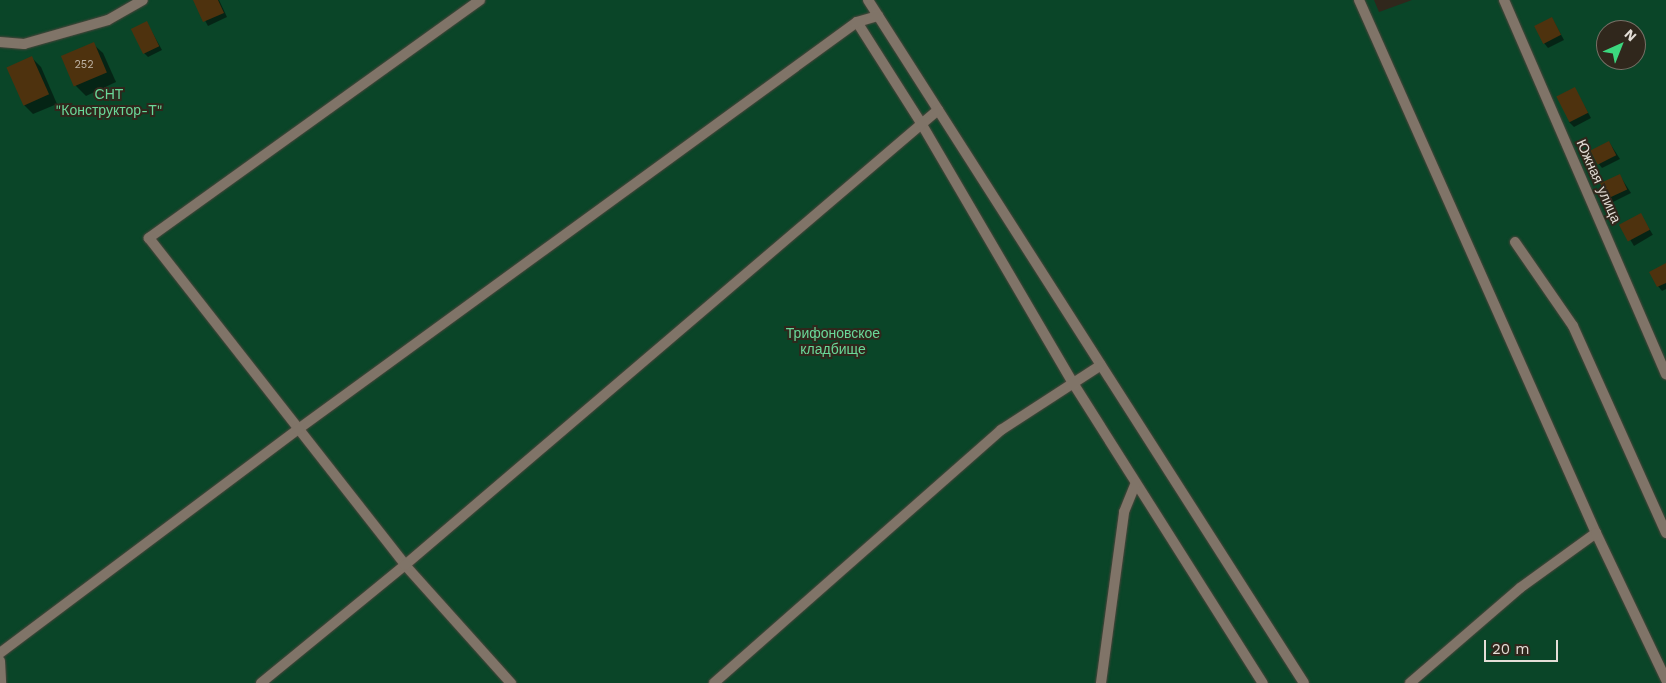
<!DOCTYPE html>
<meta charset="utf-8">
<style>
body{margin:0}
#map{position:relative;width:1666px;height:683px;overflow:hidden;background:#30271c;font-family:"Work Sans",sans-serif}
div>[style]{position:absolute}
[style*='--x']{left:calc(var(--x)*1px);top:calc(var(--y)*1px);width:calc(var(--w)*1px);rotate:calc(var(--a)*1deg)}
.green>*{inset:0;background:#0a4528}
.shadow>*{inset:0;background:#0007;transform-origin:0 0}
.building>*{inset:0;background:#4e320e;transform-origin:0 0}
.roads{filter:drop-shadow(0 0 1px #4d453c) drop-shadow(0 0 1px #4d453c)}
.lane>*{height:10px;margin:-5px;padding:0 5px;transform-origin:5px;border-radius:5px;background:#807468}
span{translate:-50% -50%;white-space:nowrap;text-align:center;line-height:1.15;-webkit-text-stroke:4px #30271c;paint-order:stroke}
.number-label{font-size:11px;color:#beb3a5}
.number-label span{-webkit-text-stroke-width:0}
.park-label{font-size:14px;color:#6ad899}
.street-label{font-size:14px;color:#e4ded7}
.north{position:absolute;left:1596px;top:20px;width:50px;height:50px;box-sizing:border-box;background:#30271c;border:1px solid #787067;border-radius:50%;rotate:44deg;font-size:14px;font-weight:700;line-height:20px;text-align:center;color:#e4ded7}
.north::after{content:'';display:block;margin:auto;width:18px;height:22px;background:#3cd77e;clip-path:polygon(50% 0,100% 100%,50% 72%,0 100%)}
.scale{position:absolute;left:1484px;top:640px;width:74px;height:22px;box-sizing:border-box;border:2px solid #e4ded7;border-top:0;padding-left:6px;font-size:15px;line-height:18px;white-space:nowrap;color:#e4ded7;-webkit-text-stroke:4px #30271c;paint-order:stroke}
</style>
<div id="map">
<div class="green">
<div style="clip-path:polygon(evenodd,0 0,1374px 0,1379px 12px,1412px 0,1666px 0,1666px 683px,0 683px,0 0,1606px 30px,1636px 30px,1636px 60px,1606px 60px,1606px 30px)"></div>
</div>
<div class="shadow">
<div style="clip-path:polygon(194px 0,219px 0,227px 17px,208px 26px)"></div>
<div style="clip-path:polygon(1552px 18px,1564px 40px,1548px 48px,1544px 43px)"></div>
<div style="clip-path:polygon(147px 23px,162px 50px,148px 57px,143px 52px)"></div>
<div style="clip-path:polygon(93px 44px,103px 53px,116px 82px,86px 96px,76px 86px,63px 58px)"></div>
<div style="clip-path:polygon(31px 57px,41px 67px,57px 104px,33px 114px,24px 105px)"></div>
<div style="clip-path:polygon(1575px 89px,1591px 118px,1574px 127px,1569px 122px)"></div>
<div style="clip-path:polygon(1609px 142px,1620px 159px,1602px 168px,1598px 163px)"></div>
<div style="clip-path:polygon(1620px 176px,1631px 193px,1613px 202px,1602px 184px)"></div>
<div style="left:1641px;top:215px;width:23px;height:22px;rotate:59deg"></div>
<div style="clip-path:polygon(1666px 264px,1666px 289px,1662px 291px,1658px 286px)"></div>
</div>
<div class="building">
<div style="clip-path:polygon(193px 0,218px 0,224px 13px,203px 22px)"></div>
<div style="left:1552px;top:17px;width:20px;height:20px;rotate:63deg"></div>
<div style="left:147px;top:21px;width:28px;height:18px;rotate:64deg"></div>
<div style="left:94px;top:42px;width:33px;height:36px;rotate:67deg"></div>
<div style="left:32px;top:56px;width:42px;height:28px;rotate:66deg"></div>
<div style="left:1575px;top:87px;width:29px;height:21px;rotate:63deg"></div>
<div style="left:1609px;top:141px;width:16px;height:21px;rotate:63deg"></div>
<div style="left:1620px;top:174px;width:17px;height:22px;rotate:65deg"></div>
<div style="left:1641px;top:213px;width:19px;height:25px;rotate:62deg"></div>
<div style="clip-path:polygon(1666px 263px,1666px 283px,1657px 287px,1649px 272px)"></div>
</div>
<div class="roads">
<div class="lane">
<div style="--x:480;--y:0;--w:408;--a:144.3"></div>
<div style="--x:149;--y:238;--w:415;--a:51.9"></div>
<div style="--x:405;--y:565;--w:159;--a:48.1"></div>
<div style="--x:868;--y:0;--w:810;--a:57.45"></div>
<div style="--x:1359;--y:0;--w:583;--a:66.03"></div>
<div style="--x:1504;--y:0;--w:408;--a:66.6"></div>
<div style="--x:857;--y:22;--w:120;--a:57.6"></div>
<div style="--x:921;--y:123;--w:301;--a:59.7"></div>
<div style="--x:1073;--y:383;--w:355;--a:57.7"></div>
<div style="--x:0;--y:42;--w:24;--a:5"></div>
<div style="--x:24;--y:44;--w:87;--a:-15.9"></div>
<div style="--x:108;--y:20;--w:40;--a:-29.7"></div>
<div style="--x:1515;--y:242;--w:102;--a:55.4"></div>
<div style="--x:1573;--y:326;--w:227;--a:65.8"></div>
<div style="--x:0;--y:653;--w:371;--a:-36.9"></div>
<div style="--x:297;--y:430;--w:693;--a:-36.08"></div>
<div style="--x:857;--y:22;--w:22;--a:-16"></div>
<div style="--x:0;--y:661;--w:22;--a:87"></div>
<div style="--x:261;--y:683;--w:186;--a:-39.3"></div>
<div style="--x:405;--y:565;--w:701;--a:-40.49"></div>
<div style="--x:714;--y:683;--w:383;--a:-41.4"></div>
<div style="--x:1001;--y:430;--w:119;--a:-33"></div>
<div style="--x:1101;--y:683;--w:173;--a:-82.3"></div>
<div style="--x:1124;--y:512;--w:31;--a:-68"></div>
<div style="--x:1410;--y:683;--w:145;--a:-40.8"></div>
<div style="--x:1520;--y:588;--w:94;--a:-35.9"></div>
<div style="--x:1596;--y:533;--w:163;--a:64.5"></div>
</div>
</div>
<div class="number-label">
<span style="left:84px;top:65px">252</span>
</div>
<div class="park-label">
<span style="left:109px;top:102px">СНТ<br>"Конструктор-Т"</span>
<span style="left:833px;top:341px">Трифоновское<br>кладбище</span>
</div>
<div class="street-label">
<span style="left:1599px;top:181px;rotate:66deg">Южная улица</span>
</div>
<div class="north">N</div>
<div class="scale">20 m</div>
</div>
